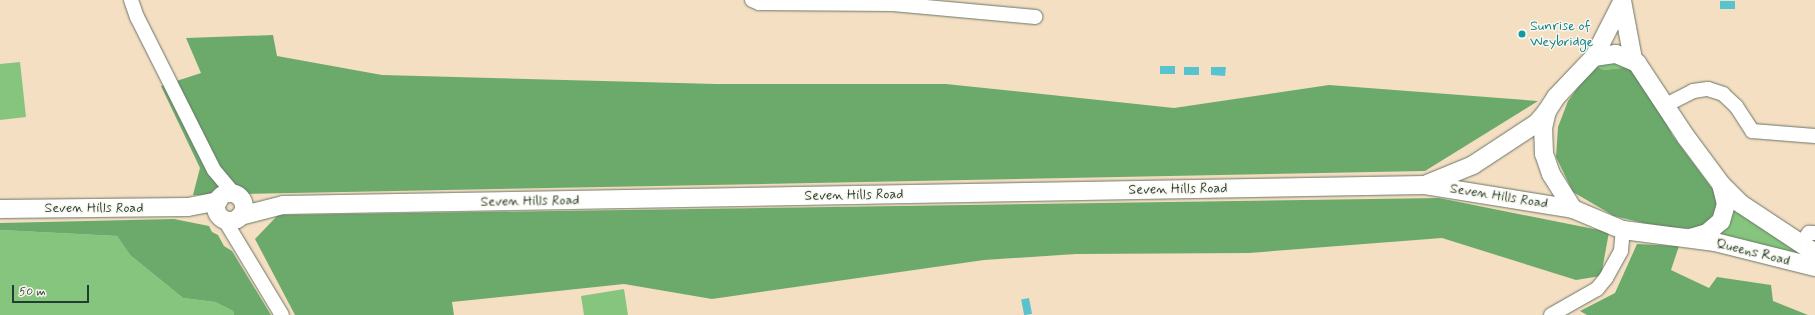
<!DOCTYPE html>
<style>
body{margin:0}
#map{position:relative;width:1815px;height:315px;overflow:hidden;background:#f4dfc3;font-family:Mynerve,sans-serif}
div>[style]{position:absolute}
[style*='--x']{left:calc(var(--x)*1px);top:calc(var(--y)*1px);width:calc(var(--w)*1px);rotate:calc(var(--a)*1deg)}
.green>*{inset:0;background:#85c57d}
.forest>*{inset:0;background:#6caa6c}
.water>*{inset:0;background:#57c3ce;transform-origin:0 0}
.roads{filter:drop-shadow(0 0 1px #6a7666) drop-shadow(0 0 1px #6a7666)}
.minor>*{height:14px;margin:-7px;padding:0 7px;transform-origin:7px;border-radius:7px;background:#fff}
.major>*{height:18px;margin:-9px;padding:0 9px;transform-origin:9px;border-radius:9px;background:#fff}
.major>.ring{margin:-9px;padding:0;box-sizing:content-box;background:none;border:18px solid #fff;border-radius:50%}
.dots>*{width:11px;height:11px;translate:-50% -50%;box-sizing:border-box;border:2px solid #fbf7ec;border-radius:50%}
span{translate:-50% -50%;white-space:nowrap;text-align:center;line-height:1.15;-webkit-text-stroke:3px #fbf7ec;paint-order:stroke}
.culture-label{font-size:14px;color:#0d838f}
.left{translate:0 -50%;text-align:left}
.street-label{font-size:14px;color:#1f3d34}
.scale{position:absolute;left:12px;top:285px;width:77px;height:18px;box-sizing:border-box;border:2px solid #1f3d34;border-top:0;padding-left:5px;font-size:12px;line-height:14px;white-space:nowrap;color:#1f3d34;-webkit-text-stroke:3px #fbf7ec;paint-order:stroke}
</style>
<div id="map">
<div class="green">
<div style="clip-path:polygon(1600px 60px,1629px 63px,1622px 68px,1604px 70px,1594px 65px)"></div>
<div style="clip-path:polygon(20px 62px,26px 117px,0 120px,0 64px)"></div>
<div style="clip-path:polygon(1732px 206px,1797px 250px,1796px 255px,1712px 238px)"></div>
<div style="clip-path:polygon(0 230px,117px 236px,130px 255px,183px 298px,215px 302px,233px 311px,234px 315px,0 315px)"></div>
<div style="clip-path:polygon(624px 289px,628px 315px,584px 315px,581px 296px)"></div>
</div>
<div class="forest">
<div style="clip-path:polygon(273px 35px,277px 56px,382px 75px,716px 84px,946px 84px,1174px 108px,1329px 85px,1538px 101px,1425px 171px,193px 195px,200px 168px,161px 86px,201px 73px,186px 38px)"></div>
<div style="clip-path:polygon(1629px 63px,1647px 88px,1673px 136px,1714px 191px,1717px 205px,1711px 222px,1697px 229px,1656px 226px,1614px 216px,1573px 192px,1556px 157px,1558px 127px,1568px 101px,1594px 65px,1604px 70px,1622px 68px)"></div>
<div style="clip-path:polygon(1439px 198px,1609px 232px,1601px 276px,1576px 280px,1442px 238px,1249px 253px,1076px 254px,984px 260px,712px 299px,624px 284px,452px 302px,454px 315px,295px 315px,255px 239px,278px 215px)"></div>
<div style="clip-path:polygon(174px 219px,209px 226px,212px 232px,218px 235px,224px 246px,232px 251px,271px 315px,234px 315px,233px 311px,215px 302px,183px 298px,130px 255px,117px 236px,0 230px,0 223px)"></div>
<div style="clip-path:polygon(1637px 244px,1679px 246px,1671px 270px,1709px 288px,1717px 277px,1771px 285px,1773px 301px,1808px 315px,1587px 315px,1580px 311px,1615px 293px)"></div>
</div>
<div class="water">
<div style="left:1720px;top:1px;width:15px;height:8px"></div>
<div style="left:1160px;top:66px;width:15px;height:8px"></div>
<div style="left:1184px;top:67px;width:15px;height:8px"></div>
<div style="clip-path:polygon(1211px 67px,1226px 67px,1225px 76px,1211px 75px)"></div>
<div style="left:1029px;top:298px;width:16px;height:8px;rotate:79deg"></div>
</div>
<div class="roads">
<div class="minor">
<div style="--x:131;--y:0;--w:18;--a:71"></div>
<div style="--x:137;--y:17;--w:171;--a:63.3"></div>
<div style="--x:214;--y:170;--w:30;--a:50"></div>
<div style="--x:752;--y:0;--w:8;--a:23"></div>
<div style="--x:759;--y:3;--w:134;--a:0.4"></div>
<div style="--x:893;--y:4;--w:143;--a:5.2"></div>
<div style="--x:1664;--y:106;--w:33;--a:-27"></div>
<div style="--x:1693;--y:91;--w:15;--a:-8"></div>
<div style="--x:1708;--y:89;--w:16;--a:18"></div>
<div style="--x:1723;--y:94;--w:18;--a:43"></div>
<div style="--x:1736;--y:106;--w:30;--a:57"></div>
<div style="--x:1752;--y:131;--w:63;--a:4.5"></div>
<div style="--x:224;--y:219;--w:112;--a:58.9"></div>
<div style="--x:1801;--y:244;--w:14;--a:-54"></div>
<div style="--x:1809;--y:233;--w:6;--a:0"></div>
<div style="--x:1551;--y:315;--w:53;--a:-29.5"></div>
<div style="--x:1597;--y:289;--w:14;--a:-51"></div>
<div style="--x:1606;--y:278;--w:31;--a:-61"></div>
<div style="--x:1621;--y:251;--w:21;--a:-85"></div>
</div>
<div class="major">
<div style="--x:1622;--y:1;--w:59;--a:79.3"></div>
<div style="--x:1594;--y:57;--w:22;--a:-8"></div>
<div style="--x:1616;--y:54;--w:23;--a:23"></div>
<div style="--x:1637;--y:63;--w:89;--a:56.5"></div>
<div style="--x:1686;--y:137;--w:59;--a:53.3"></div>
<div style="--x:1721;--y:184;--w:21;--a:76"></div>
<div style="--x:1726;--y:204;--w:18;--a:106"></div>
<div style="--x:1721;--y:221;--w:18;--a:139"></div>
<div style="--x:1707;--y:233;--w:17;--a:163"></div>
<div style="--x:1427;--y:184;--w:50;--a:-22.4"></div>
<div style="--x:1473;--y:165;--w:77;--a:-33.3"></div>
<div style="--x:1537;--y:123;--w:16;--a:-50"></div>
<div style="--x:1722;--y:185;--w:27;--a:45"></div>
<div style="--x:1741;--y:204;--w:89;--a:33.5"></div>
<div class="ring" style="left:216px;top:193px;width:10px;height:10px"></div>
<div style="--x:0;--y:209;--w:188;--a:-0.6"></div>
<div style="--x:188;--y:207;--w:31;--a:-11"></div>
<div style="--x:1573;--y:209;--w:41;--a:-122.2"></div>
<div style="--x:1551;--y:174;--w:21;--a:-109"></div>
<div style="--x:1544;--y:154;--w:26;--a:-92"></div>
<div style="--x:1543;--y:128;--w:17;--a:-77"></div>
<div style="--x:1547;--y:111;--w:17;--a:-57"></div>
<div style="--x:1556;--y:97;--w:55;--a:-46.5"></div>
<div style="--x:1594;--y:57;--w:62;--a:-63"></div>
<div style="--x:240;--y:216;--w:44;--a:-14.3"></div>
<div style="--x:283;--y:205;--w:1142;--a:-1"></div>
<div style="--x:1425;--y:185;--w:150;--a:9.2"></div>
<div style="--x:1573;--y:209;--w:54;--a:22.8"></div>
<div style="--x:1623;--y:230;--w:93;--a:7.4"></div>
<div style="--x:1715;--y:242;--w:103;--a:14"></div>
</div>
</div>
<div class="dots">
<div style="left:1522px;top:34px;background:#0f9aa8"></div>
</div>
<div class="culture-label">
<span class="left" style="left:1530px;top:34px">Sunrise of<br>Weybridge</span>
</div>
<div class="street-label">
<span style="left:1178px;top:189px;rotate:-1deg">Seven Hills Road</span>
<span style="left:854px;top:195px;rotate:-1deg">Seven Hills Road</span>
<span style="left:1499px;top:196px;rotate:9deg">Seven Hills Road</span>
<span style="left:530px;top:201px;rotate:-1deg">Seven Hills Road</span>
<span style="left:94px;top:208px">Seven Hills Road</span>
<span style="left:1753px;top:252px;rotate:14deg">Queens Road</span>
</div>
<div class="scale">50 m</div>
</div>
